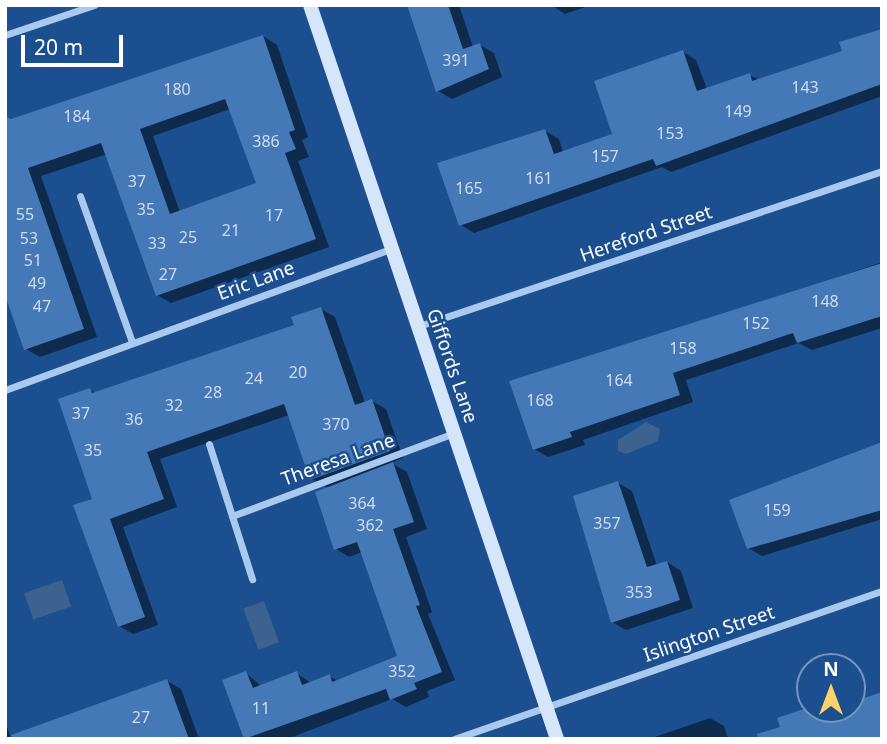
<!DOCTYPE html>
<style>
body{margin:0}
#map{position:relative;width:887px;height:744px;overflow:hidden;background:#1b4f8f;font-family:"Noto Sans",sans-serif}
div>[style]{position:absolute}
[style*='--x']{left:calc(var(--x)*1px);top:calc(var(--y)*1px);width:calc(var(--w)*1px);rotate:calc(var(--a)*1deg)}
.water>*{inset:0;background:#3c6290;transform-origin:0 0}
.shadow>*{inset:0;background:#0007}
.building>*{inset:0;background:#4478b7}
.street>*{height:7px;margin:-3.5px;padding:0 3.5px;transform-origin:3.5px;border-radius:3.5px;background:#a9c9ee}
.secondary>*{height:14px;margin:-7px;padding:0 7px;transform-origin:7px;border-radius:7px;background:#d6e6fa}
span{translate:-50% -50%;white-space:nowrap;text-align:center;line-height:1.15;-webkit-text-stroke:5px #1b4f8f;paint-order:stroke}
.number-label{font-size:16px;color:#d0dded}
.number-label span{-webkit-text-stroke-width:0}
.street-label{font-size:19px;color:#fff}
.frame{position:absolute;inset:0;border:7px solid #fff;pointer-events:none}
.north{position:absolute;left:796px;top:653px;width:70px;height:70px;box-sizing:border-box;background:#1b4f8f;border:2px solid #7695bc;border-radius:50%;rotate:0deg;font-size:19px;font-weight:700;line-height:28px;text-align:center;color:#fff}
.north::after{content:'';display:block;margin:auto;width:24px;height:32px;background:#ffd166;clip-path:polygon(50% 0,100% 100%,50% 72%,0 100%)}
.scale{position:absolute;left:21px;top:35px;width:102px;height:32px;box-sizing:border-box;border:4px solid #fff;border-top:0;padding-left:9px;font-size:21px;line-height:24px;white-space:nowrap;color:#fff;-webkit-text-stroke:5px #1b4f8f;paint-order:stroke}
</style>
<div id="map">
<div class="water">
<div style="clip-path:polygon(646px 422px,660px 429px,658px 441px,626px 454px,618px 451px,618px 440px)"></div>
<div style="left:62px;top:580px;width:28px;height:40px;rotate:71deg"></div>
<div style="left:264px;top:601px;width:44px;height:22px;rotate:70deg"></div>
</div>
<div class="shadow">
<div style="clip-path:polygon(409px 5px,459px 5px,473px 47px,480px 45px,494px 53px,502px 77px,452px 99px,438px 91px)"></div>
<div style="clip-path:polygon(551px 5px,591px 5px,565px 14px)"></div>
<div style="clip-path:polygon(882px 30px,882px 96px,671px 172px,662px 167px,474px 233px,461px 225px,545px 131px,559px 139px,563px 152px,614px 135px,683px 52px,696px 60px,707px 89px,749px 75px,760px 80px,844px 52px)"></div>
<div style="clip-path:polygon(evenodd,263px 36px,277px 45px,308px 137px,302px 140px,309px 157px,298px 161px,329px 247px,171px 303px,157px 295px,107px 154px,41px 176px,97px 337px,40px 357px,26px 349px,5px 122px,263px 36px,230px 109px,258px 184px,180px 212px,153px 136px,230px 109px)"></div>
<div style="clip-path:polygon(882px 262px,882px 328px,812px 350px,799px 343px,686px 380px,693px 402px,583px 440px,585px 445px,548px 457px,534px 449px,636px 346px)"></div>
<div style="clip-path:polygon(321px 309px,335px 317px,365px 403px,372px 401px,386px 409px,403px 458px,391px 463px,407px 472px,427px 529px,406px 537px,432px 612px,428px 614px,455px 680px,427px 691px,429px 697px,406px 707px,392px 699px,287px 739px,246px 739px,224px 681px,246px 673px,262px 687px,296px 673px,311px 683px,329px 676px,338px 681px,399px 657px,362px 552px,349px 557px,336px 549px,328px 488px,312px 479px,289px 415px,160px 459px,177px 507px,123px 527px,158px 625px,133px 634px,119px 626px,94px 500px,90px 390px,97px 394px,296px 326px)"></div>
<div style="clip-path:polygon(882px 445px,882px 519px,762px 556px,748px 548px)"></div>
<div style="clip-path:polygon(618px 483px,632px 491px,657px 566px,667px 562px,681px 571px,693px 608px,626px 630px,612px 622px)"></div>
<div style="clip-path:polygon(167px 681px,181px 689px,199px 739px,5px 739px,5px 722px,11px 738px)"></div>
<div style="clip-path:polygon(852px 704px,882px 739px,786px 739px,810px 708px,828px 712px,852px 709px)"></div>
<div style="clip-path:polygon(710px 718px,724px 726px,728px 739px,649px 739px)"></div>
</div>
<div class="building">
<div style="clip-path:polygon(407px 5px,448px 5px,463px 49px,480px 43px,489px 69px,436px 92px)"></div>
<div style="clip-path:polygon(882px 29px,882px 84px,656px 166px,653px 159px,459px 226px,437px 163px,545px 129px,554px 154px,612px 134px,594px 81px,683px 50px,697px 91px,750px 73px,752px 81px,842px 51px,839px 42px)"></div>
<div style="clip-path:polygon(evenodd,263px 35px,295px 130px,289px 132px,296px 149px,285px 153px,316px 239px,156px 296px,101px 143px,28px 168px,84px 329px,24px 350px,5px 295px,5px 116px,11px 119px,263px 35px,225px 99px,256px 183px,170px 214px,140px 129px,225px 99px)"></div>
<div style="clip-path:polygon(882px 263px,882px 316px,797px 343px,793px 333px,673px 373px,680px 395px,570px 432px,572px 437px,533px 450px,509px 381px)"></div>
<div style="clip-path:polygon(321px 307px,355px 405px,372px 399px,390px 451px,310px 480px,284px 404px,147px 452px,164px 499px,110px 519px,145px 617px,118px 627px,73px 505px,92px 499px,58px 399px,90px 388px,92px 393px,294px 325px,291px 317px)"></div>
<div style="clip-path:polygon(882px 442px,882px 510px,747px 549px,729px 500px)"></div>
<div style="clip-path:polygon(393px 462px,414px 522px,393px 529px,420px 605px,416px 606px,442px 672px,414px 683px,417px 689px,390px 700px,386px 689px,244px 739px,222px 680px,246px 671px,253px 688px,297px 671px,302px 685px,330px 674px,332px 682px,397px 656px,357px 542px,334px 550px,315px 492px)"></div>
<div style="clip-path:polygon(618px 481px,647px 567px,667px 561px,680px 600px,611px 623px,573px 496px)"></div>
<div style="clip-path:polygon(167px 679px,189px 739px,12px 739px,11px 735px)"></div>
<div style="clip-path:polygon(882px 692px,882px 739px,758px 739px,757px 734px,780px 727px,777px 718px,810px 707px,810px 716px,831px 709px,852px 709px,852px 702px)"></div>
</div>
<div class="street">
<div style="--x:5;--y:35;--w:94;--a:-18.6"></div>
<div style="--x:80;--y:196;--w:155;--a:70.4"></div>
<div style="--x:419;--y:326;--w:488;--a:-18.5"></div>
<div style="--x:5;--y:390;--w:411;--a:-20.1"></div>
<div style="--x:209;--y:444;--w:142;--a:72.3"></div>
<div style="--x:232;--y:516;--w:237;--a:-20.5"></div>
<div style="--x:454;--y:739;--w:453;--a:-19.1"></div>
</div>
<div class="secondary">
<div style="--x:310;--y:5;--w:774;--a:71.4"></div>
</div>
<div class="number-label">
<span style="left:456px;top:60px">391</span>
<span style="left:805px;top:87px">143</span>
<span style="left:177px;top:89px">180</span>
<span style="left:738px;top:111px">149</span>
<span style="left:77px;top:116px">184</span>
<span style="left:670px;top:133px">153</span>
<span style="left:266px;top:141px">386</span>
<span style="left:605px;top:156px">157</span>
<span style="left:539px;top:178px">161</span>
<span style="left:137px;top:181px">37</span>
<span style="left:469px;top:188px">165</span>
<span style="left:146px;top:209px">35</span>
<span style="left:25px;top:214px">55</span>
<span style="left:274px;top:215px">17</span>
<span style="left:231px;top:230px">21</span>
<span style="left:188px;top:237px">25</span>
<span style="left:29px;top:238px">53</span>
<span style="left:157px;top:243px">33</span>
<span style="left:33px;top:260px">51</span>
<span style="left:168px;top:274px">27</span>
<span style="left:37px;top:283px">49</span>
<span style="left:825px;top:301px">148</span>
<span style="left:42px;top:306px">47</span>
<span style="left:756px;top:323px">152</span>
<span style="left:683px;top:348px">158</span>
<span style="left:298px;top:372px">20</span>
<span style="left:254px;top:378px">24</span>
<span style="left:619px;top:380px">164</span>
<span style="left:213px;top:392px">28</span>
<span style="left:540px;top:400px">168</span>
<span style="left:174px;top:405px">32</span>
<span style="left:81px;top:413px">37</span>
<span style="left:134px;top:419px">36</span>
<span style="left:336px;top:424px">370</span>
<span style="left:93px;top:450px">35</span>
<span style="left:362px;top:503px">364</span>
<span style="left:777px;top:510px">159</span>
<span style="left:607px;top:523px">357</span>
<span style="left:370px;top:525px">362</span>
<span style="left:639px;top:592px">353</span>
<span style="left:402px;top:671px">352</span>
<span style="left:261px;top:708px">11</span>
<span style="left:141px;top:717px">27</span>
</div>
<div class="street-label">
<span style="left:646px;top:234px;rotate:-19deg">Hereford Street</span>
<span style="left:256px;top:281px;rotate:-20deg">Eric Lane</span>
<span style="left:452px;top:366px;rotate:71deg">Giffords Lane</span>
<span style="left:338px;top:460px;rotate:-20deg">Theresa Lane</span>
<span style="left:709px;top:634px;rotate:-19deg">Islington Street</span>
</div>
<div class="frame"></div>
<div class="north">N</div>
<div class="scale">20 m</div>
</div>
